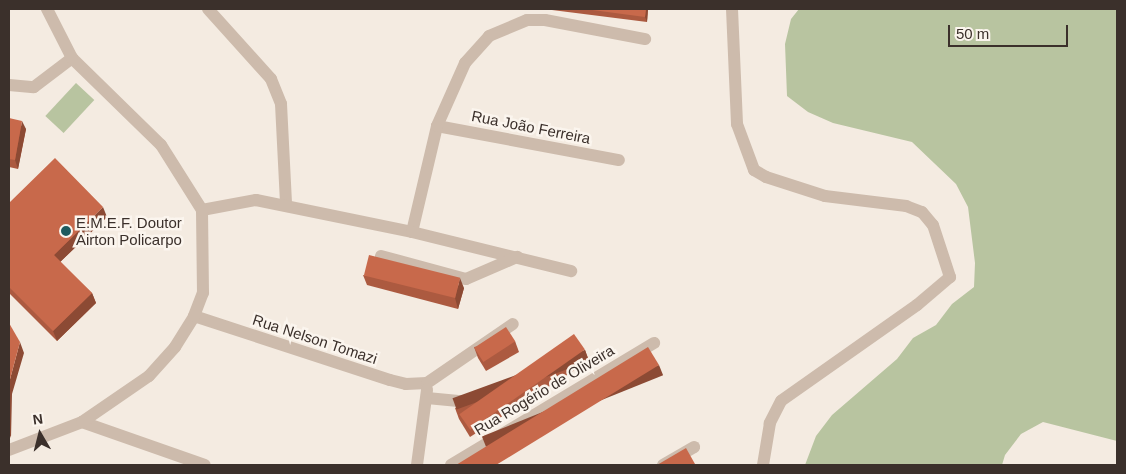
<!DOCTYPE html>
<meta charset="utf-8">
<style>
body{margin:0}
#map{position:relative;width:1126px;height:474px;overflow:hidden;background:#f4ebe1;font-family:Helvetica,sans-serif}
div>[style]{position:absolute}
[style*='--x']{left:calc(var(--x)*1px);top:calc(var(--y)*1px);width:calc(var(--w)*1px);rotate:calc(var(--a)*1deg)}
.green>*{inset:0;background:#b8c4a0;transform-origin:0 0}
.minor>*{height:12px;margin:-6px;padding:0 6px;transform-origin:6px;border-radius:6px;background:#cdbbac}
.wall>*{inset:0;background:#ac5a40}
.shaded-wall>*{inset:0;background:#8c4a34;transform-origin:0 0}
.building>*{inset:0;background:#c8694b;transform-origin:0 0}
.dots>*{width:14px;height:14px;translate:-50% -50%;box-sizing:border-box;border:2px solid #fbf5ee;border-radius:50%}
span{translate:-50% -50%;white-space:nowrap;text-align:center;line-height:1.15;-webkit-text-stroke:5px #fbf5ee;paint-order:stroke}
.street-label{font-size:15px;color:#3b302b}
.poi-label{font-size:15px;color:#3b302b}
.left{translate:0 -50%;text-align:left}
.frame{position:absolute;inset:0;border:10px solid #3b302b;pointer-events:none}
.north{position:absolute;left:15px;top:409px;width:50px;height:50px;-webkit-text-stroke:4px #fbf5ee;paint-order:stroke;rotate:352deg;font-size:14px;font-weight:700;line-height:20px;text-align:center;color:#3b302b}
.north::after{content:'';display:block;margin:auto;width:18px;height:22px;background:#3b302b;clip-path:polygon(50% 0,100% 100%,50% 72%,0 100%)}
.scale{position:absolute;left:948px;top:25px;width:120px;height:22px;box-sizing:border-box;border:2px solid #3b302b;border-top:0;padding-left:6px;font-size:15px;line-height:18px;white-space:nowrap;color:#3b302b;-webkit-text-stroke:4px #fbf5ee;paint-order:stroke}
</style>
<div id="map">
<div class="green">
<div style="clip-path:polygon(799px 9px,1117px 9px,1117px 441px,1043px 422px,1021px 434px,1005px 455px,1002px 465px,805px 465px,816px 436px,832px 415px,897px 359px,913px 338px,936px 325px,952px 304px,974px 287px,975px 263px,968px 207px,956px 184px,912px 142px,833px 123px,808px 112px,787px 96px,785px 44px,791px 19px)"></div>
<div style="left:76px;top:83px;width:25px;height:45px;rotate:43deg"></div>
</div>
<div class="minor">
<div style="--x:208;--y:9;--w:94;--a:48"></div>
<div style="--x:271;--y:79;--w:27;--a:68"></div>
<div style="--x:281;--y:104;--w:100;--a:87.1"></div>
<div style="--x:732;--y:9;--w:115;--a:87.5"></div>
<div style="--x:737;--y:124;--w:49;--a:69.7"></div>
<div style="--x:754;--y:170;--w:14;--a:30"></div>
<div style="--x:766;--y:177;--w:62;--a:17.9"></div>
<div style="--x:825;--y:196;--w:82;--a:7"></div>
<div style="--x:906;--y:206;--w:17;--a:21"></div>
<div style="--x:922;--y:212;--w:17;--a:50"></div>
<div style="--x:933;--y:225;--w:55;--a:71.9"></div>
<div style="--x:950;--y:277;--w:43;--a:139.7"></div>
<div style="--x:917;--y:305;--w:166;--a:144.8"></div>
<div style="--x:781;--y:401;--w:25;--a:117"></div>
<div style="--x:770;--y:423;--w:43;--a:99.5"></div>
<div style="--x:9;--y:85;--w:25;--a:5"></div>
<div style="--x:34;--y:87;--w:48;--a:-37.3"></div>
<div style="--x:437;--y:126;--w:185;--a:10.6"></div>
<div style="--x:202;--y:210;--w:55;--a:-10.5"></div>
<div style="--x:256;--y:200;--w:159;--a:11.6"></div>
<div style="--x:412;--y:232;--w:109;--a:-76.7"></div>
<div style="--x:437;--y:126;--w:69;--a:-66"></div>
<div style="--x:465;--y:63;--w:36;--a:-48"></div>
<div style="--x:489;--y:36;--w:41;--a:-22.8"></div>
<div style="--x:527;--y:20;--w:18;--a:0"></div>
<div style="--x:545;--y:20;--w:102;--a:10.8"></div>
<div style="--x:412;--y:232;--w:164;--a:13.8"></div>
<div style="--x:381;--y:256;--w:88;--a:15.1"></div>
<div style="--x:466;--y:279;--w:56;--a:-23.3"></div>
<div style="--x:194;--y:316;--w:206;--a:18.1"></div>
<div style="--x:390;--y:380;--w:16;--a:14"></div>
<div style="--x:406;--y:384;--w:21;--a:-3"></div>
<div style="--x:427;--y:383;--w:104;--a:-34.5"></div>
<div style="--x:427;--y:398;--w:42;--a:5.4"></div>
<div style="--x:469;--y:402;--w:13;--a:-29"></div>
<div style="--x:82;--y:422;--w:130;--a:19.3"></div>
<div style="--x:9;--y:450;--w:78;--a:-21"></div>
<div style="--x:82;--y:422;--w:81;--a:-34.5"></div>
<div style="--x:149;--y:376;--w:39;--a:-48"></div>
<div style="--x:175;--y:347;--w:36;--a:-58"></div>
<div style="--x:194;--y:316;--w:25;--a:-69"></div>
<div style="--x:203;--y:293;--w:83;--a:-90.7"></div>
<div style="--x:202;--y:210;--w:77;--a:-122.2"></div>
<div style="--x:161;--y:145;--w:124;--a:-135.7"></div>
<div style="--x:72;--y:58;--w:55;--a:-117"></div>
<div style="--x:417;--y:465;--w:76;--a:-82.4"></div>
<div style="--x:451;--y:465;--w:237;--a:-31"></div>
<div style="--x:663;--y:465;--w:36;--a:-30"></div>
</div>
<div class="wall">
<div style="clip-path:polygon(552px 9px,648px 9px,647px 22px,552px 10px)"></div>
<div style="clip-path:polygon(9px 118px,26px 129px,18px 169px,9px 167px)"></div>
<div style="clip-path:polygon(9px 203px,107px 217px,60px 262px,92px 293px,96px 303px,57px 341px,9px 293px)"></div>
<div style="clip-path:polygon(363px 275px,464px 288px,458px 309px,367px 285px)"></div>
<div style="clip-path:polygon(515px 341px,519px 352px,486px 371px,478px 358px,474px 347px)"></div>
<div style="clip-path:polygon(585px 350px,589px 361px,470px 437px,459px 419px,455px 408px)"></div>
</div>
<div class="shaded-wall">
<div style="clip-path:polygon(646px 9px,648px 9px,647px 22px,645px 17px)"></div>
<div style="clip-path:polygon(22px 121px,26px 129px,18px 169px,15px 160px)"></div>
<div style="clip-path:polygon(103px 207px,107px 217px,57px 265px,54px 255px)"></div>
<div style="clip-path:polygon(460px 278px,464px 288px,458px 309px,455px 298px)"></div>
<div style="clip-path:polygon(92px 293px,96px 303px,57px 341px,53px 331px)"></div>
<div style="clip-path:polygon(20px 342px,24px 353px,12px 394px,11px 438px,9px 433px,9px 383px)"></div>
<div style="left:585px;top:350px;width:12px;height:141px;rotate:70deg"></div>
<div style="left:659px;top:365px;width:11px;height:191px;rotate:68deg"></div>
</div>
<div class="building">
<div style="clip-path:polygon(585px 9px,646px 9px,645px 17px)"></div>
<div style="clip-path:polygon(9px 118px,22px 121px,15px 160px,9px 159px)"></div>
<div style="clip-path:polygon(55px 158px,103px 207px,54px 255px,92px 293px,53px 331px,9px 287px,9px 203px)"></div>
<div style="left:369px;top:255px;width:94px;height:21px;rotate:14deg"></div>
<div style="clip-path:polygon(9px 323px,20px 342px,9px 383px)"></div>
<div style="left:506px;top:327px;width:17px;height:38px;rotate:57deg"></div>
<div style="left:574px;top:334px;width:19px;height:140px;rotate:55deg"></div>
<div style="clip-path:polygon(648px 347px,659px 365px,496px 465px,456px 465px)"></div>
<div style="clip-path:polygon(686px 448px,695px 464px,692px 465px,657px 465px)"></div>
</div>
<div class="dots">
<div style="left:66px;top:231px;background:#1f5a5e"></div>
</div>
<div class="street-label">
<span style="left:531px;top:127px;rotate:11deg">Rua João Ferreira</span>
<span style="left:315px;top:339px;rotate:18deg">Rua Nelson Tomazi</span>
<span style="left:544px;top:390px;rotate:-31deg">Rua Rogério de Oliveira</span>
</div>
<div class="poi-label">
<span class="left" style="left:76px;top:231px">E.M.E.F. Doutor<br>Airton Policarpo</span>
</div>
<div class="frame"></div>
<div class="north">N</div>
<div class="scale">50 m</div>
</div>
